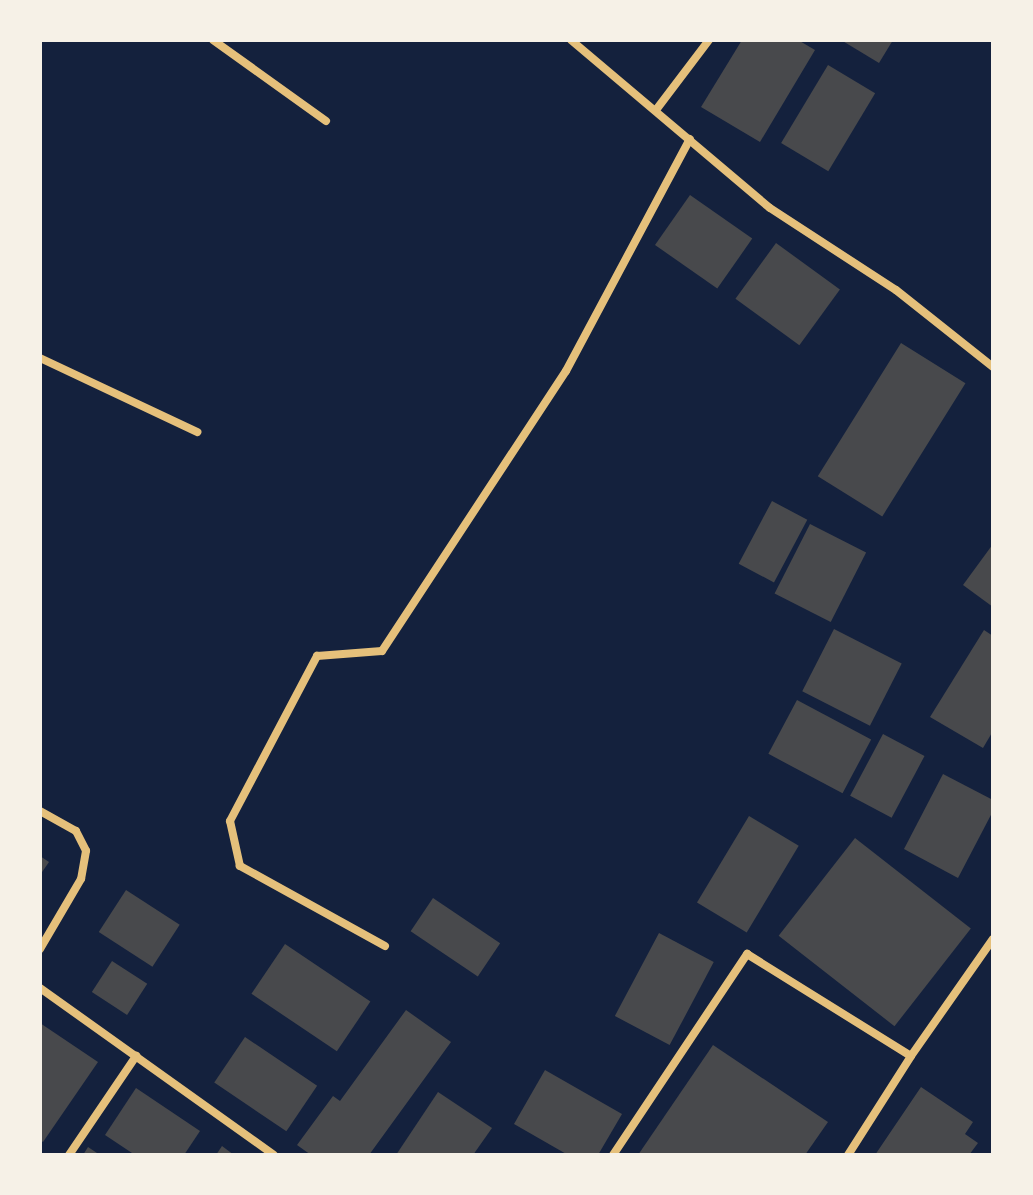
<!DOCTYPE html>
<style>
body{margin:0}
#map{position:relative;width:1033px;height:1195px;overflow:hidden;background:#14213d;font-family:"Golos Text",sans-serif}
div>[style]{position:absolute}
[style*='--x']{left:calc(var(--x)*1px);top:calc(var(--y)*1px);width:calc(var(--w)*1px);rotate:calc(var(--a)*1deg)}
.building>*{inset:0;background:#48494c;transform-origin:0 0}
.minor>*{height:8px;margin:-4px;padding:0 4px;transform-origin:4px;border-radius:4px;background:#e5c07b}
span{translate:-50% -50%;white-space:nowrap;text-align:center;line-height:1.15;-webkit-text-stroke:6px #f6f1e7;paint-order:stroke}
.frame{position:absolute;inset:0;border:42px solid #f6f1e7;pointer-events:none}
</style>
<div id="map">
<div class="building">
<div style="clip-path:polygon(742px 40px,798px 40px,815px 50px,760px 142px,701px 107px)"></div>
<div style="clip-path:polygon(841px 40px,893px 40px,879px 63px)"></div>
<div style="left:828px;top:65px;width:55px;height:91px;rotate:31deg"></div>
<div style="left:690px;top:195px;width:76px;height:61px;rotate:35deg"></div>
<div style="left:776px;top:243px;width:79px;height:69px;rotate:36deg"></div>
<div style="left:901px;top:343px;width:76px;height:157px;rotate:32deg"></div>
<div style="left:772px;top:501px;width:40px;height:71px;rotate:28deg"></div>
<div style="left:810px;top:524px;width:63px;height:78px;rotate:27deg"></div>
<div style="clip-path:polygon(993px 544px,993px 607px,963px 585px)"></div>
<div style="left:834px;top:629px;width:76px;height:70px;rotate:27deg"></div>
<div style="clip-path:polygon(984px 630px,993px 636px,993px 731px,983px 748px,930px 717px)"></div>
<div style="left:797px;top:700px;width:84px;height:61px;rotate:28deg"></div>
<div style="left:883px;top:734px;width:47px;height:70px;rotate:28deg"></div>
<div style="clip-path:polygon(943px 774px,993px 800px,993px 811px,958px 878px,904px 849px)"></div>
<div style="left:749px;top:816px;width:58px;height:101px;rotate:31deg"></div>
<div style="left:855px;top:838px;width:147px;height:124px;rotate:38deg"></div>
<div style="clip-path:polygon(40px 856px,49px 862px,40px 875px)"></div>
<div style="left:126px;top:890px;width:64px;height:50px;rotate:33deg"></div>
<div style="left:433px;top:898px;width:81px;height:40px;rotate:34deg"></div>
<div style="left:659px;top:933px;width:62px;height:94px;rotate:28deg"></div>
<div style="left:285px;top:944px;width:103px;height:60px;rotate:34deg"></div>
<div style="left:112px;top:961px;width:42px;height:37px;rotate:33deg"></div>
<div style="clip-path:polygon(406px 1010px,451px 1042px,369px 1155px,311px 1155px,297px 1145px,333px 1096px,340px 1101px)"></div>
<div style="clip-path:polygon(40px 1023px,98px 1062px,43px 1142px,40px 1140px)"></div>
<div style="left:245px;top:1037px;width:87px;height:55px;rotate:34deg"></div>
<div style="clip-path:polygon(713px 1045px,828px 1122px,805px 1155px,638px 1155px)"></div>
<div style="clip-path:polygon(545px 1070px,622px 1114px,598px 1155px,568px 1155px,514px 1124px)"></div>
<div style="clip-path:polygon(921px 1087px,973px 1122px,965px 1134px,978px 1143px,969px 1155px,875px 1155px)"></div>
<div style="clip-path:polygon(136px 1088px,200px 1131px,184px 1155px,135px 1155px,105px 1135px)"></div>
<div style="clip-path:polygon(438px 1092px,492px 1128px,473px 1155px,396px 1155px)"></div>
<div style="clip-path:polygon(222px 1146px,234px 1155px,216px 1155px)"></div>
<div style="clip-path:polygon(88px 1147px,100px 1155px,83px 1155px)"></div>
</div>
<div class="minor">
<div style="--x:213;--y:40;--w:139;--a:35.6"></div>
<div style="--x:571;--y:40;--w:260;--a:40.2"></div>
<div style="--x:770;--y:208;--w:150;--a:33.1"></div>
<div style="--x:896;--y:290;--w:124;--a:38.4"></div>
<div style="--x:656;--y:110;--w:88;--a:-52.9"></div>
<div style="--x:40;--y:358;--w:174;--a:25.2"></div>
<div style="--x:40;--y:811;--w:41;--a:29.1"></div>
<div style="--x:76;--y:831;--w:22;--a:63"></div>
<div style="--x:86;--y:851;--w:28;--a:100"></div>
<div style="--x:81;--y:879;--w:81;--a:120.4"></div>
<div style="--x:385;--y:946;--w:166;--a:-151.1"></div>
<div style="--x:240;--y:866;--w:46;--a:-102.5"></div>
<div style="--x:230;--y:821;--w:187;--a:-62.2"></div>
<div style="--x:317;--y:656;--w:65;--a:-4.4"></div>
<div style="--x:382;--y:651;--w:335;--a:-56.7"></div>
<div style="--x:566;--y:371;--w:263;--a:-61.9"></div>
<div style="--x:40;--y:988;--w:287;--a:35.5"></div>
<div style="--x:69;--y:1155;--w:120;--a:-55.9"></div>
<div style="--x:613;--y:1155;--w:242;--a:-56.3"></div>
<div style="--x:747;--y:954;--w:193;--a:31.9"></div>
<div style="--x:911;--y:1056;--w:143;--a:-55"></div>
<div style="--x:848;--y:1155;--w:117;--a:-57.5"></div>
</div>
<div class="frame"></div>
</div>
